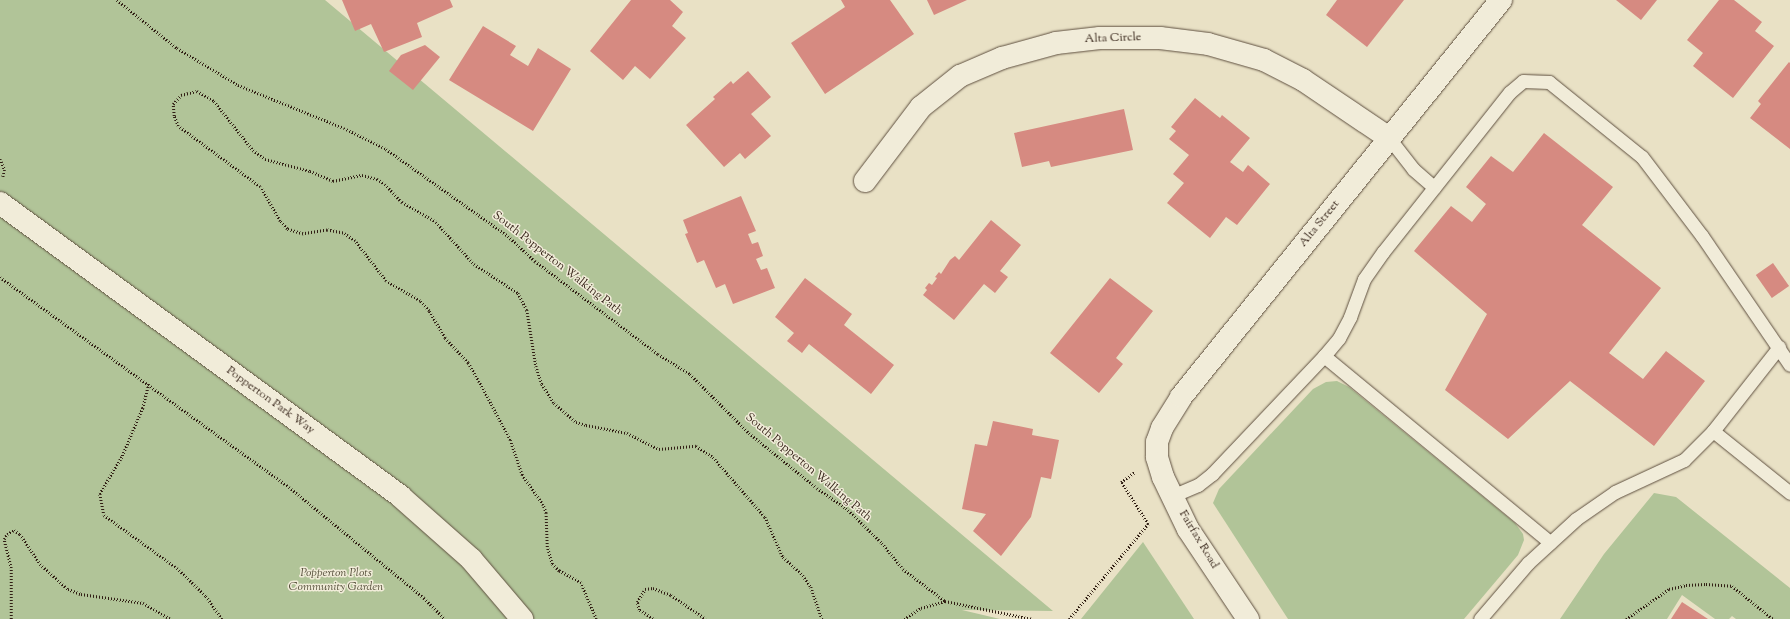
<!DOCTYPE html>
<style>
body{margin:0}
#map{position:relative;width:1790px;height:619px;overflow:hidden;background:#e9e1c5;font-family:"Sorts Mill Goudy",serif}
div>[style]{position:absolute}
[style*='--x']{left:calc(var(--x)*1px);top:calc(var(--y)*1px);width:calc(var(--w)*1px);rotate:calc(var(--a)*1deg)}
.green>*{inset:0;background:#b1c498}
.building>*{inset:0;background:#d68a81;transform-origin:0 0}
.path>*{height:2.5px;margin-top:-1.25px;transform-origin:0;background:repeating-linear-gradient(90deg,#311f14 0 1px,transparent 0 3px)}
.roads{filter:drop-shadow(0 0 1px #5f5040) drop-shadow(0 0 1px #5f5040)}
.service>*{height:13px;margin:-6.5px;padding:0 6.5px;transform-origin:6.5px;border-radius:6.5px;background:#f1ecd9}
.minor>*{height:22px;margin:-11px;padding:0 11px;transform-origin:11px;border-radius:11px;background:#f1ecd9}
span{translate:-50% -50%;white-space:nowrap;text-align:center;line-height:1.15;-webkit-text-stroke:3px #f1ecd9;paint-order:stroke}
.street-label{font-size:12px;color:#311f14}
.park-label{font-size:12px;color:#57513c;font-style:italic}
</style>
<div id="map">
<div class="green">
<div style="clip-path:polygon(0 0,325px 0,1053px 611px,962px 610px,1000px 619px,0 619px)"></div>
<div style="clip-path:polygon(1337px 381px,1349px 387px,1515px 523px,1523px 534px,1524px 540px,1518px 555px,1464px 619px,1288px 619px,1213px 503px,1219px 489px,1313px 389px,1326px 382px)"></div>
<div style="clip-path:polygon(1654px 493px,1676px 497px,1790px 588px,1790px 619px,1736px 619px,1732px 616px,1729px 619px,1715px 619px,1682px 595px,1667px 619px,1560px 619px,1604px 554px)"></div>
<div style="clip-path:polygon(1143px 542px,1194px 619px,1081px 619px)"></div>
</div>
<div class="building">
<div style="clip-path:polygon(342px 0,450px 0,453px 7px,417px 23px,422px 37px,384px 52px,371px 24px,355px 31px)"></div>
<div style="clip-path:polygon(631px 0,670px 0,683px 12px,672px 26px,686px 38px,650px 79px,635px 66px,623px 80px,590px 51px)"></div>
<div style="clip-path:polygon(841px 0,890px 0,914px 34px,825px 94px,791px 43px,845px 7px)"></div>
<div style="clip-path:polygon(927px 0,967px 0,934px 15px)"></div>
<div style="clip-path:polygon(1337px 0,1404px 0,1367px 47px,1326px 15px)"></div>
<div style="clip-path:polygon(1616px 0,1657px 0,1641px 20px)"></div>
<div style="clip-path:polygon(1719px 0,1734px 0,1762px 22px,1755px 31px,1774px 46px,1733px 98px,1693px 66px,1703px 53px,1687px 40px)"></div>
<div style="clip-path:polygon(483px 26px,516px 46px,510px 55px,528px 66px,538px 48px,571px 69px,533px 131px,449px 80px)"></div>
<div style="clip-path:polygon(425px 45px,440px 57px,413px 90px,389px 71px,401px 55px)"></div>
<div style="clip-path:polygon(1789px 62px,1790px 63px,1790px 149px,1750px 118px,1761px 104px,1758px 101px)"></div>
<div style="clip-path:polygon(748px 71px,771px 97px,751px 114px,771px 136px,745px 159px,740px 153px,724px 167px,686px 125px,715px 99px,713px 97px,731px 81px,733px 84px)"></div>
<div style="clip-path:polygon(1195px 98px,1220px 118px,1222px 115px,1250px 138px,1230px 162px,1243px 172px,1248px 165px,1270px 184px,1237px 225px,1226px 217px,1210px 238px,1167px 203px,1184px 183px,1173px 174px,1189px 155px,1169px 139px,1176px 131px,1171px 127px)"></div>
<div style="clip-path:polygon(1124px 109px,1133px 150px,1051px 167px,1049px 161px,1022px 167px,1014px 133px)"></div>
<div style="clip-path:polygon(1544px 133px,1613px 187px,1582px 225px,1661px 288px,1609px 353px,1643px 379px,1666px 351px,1705px 381px,1654px 446px,1570px 381px,1508px 439px,1445px 390px,1487px 314px,1414px 251px,1451px 206px,1472px 222px,1486px 204px,1466px 187px,1491px 156px,1513px 172px)"></div>
<div style="clip-path:polygon(741px 196px,756px 231px,748px 234px,752px 244px,758px 242px,763px 256px,756px 259px,761px 270px,767px 268px,775px 288px,733px 304px,725px 284px,716px 288px,704px 260px,697px 263px,685px 234px,688px 233px,683px 220px)"></div>
<div style="clip-path:polygon(991px 220px,1021px 245px,1000px 271px,1008px 277px,995px 293px,984px 284px,954px 320px,923px 295px,927px 290px,925px 288px,929px 283px,932px 285px,937px 278px,935px 277px,939px 272px,941px 274px,950px 260px,955px 256px,959px 260px)"></div>
<div style="left:1773px;top:263px;width:28px;height:21px;rotate:55deg"></div>
<div style="clip-path:polygon(805px 278px,852px 314px,844px 325px,894px 365px,871px 394px,809px 344px,802px 353px,787px 341px,794px 333px,775px 317px)"></div>
<div style="clip-path:polygon(1110px 278px,1153px 311px,1116px 358px,1123px 364px,1099px 393px,1050px 353px)"></div>
<div style="clip-path:polygon(993px 421px,1033px 429px,1032px 435px,1059px 440px,1051px 479px,1041px 477px,1031px 517px,1001px 556px,973px 531px,986px 514px,962px 509px,975px 444px,987px 446px)"></div>
<div style="clip-path:polygon(1682px 602px,1708px 619px,1671px 619px)"></div>
</div>
<div class="path">
<div style="--x:117;--y:0;--w:77;--a:38.7"></div>
<div style="--x:177;--y:48;--w:71;--a:31.2"></div>
<div style="--x:238;--y:85;--w:114;--a:22.1"></div>
<div style="--x:344;--y:128;--w:47;--a:26.6"></div>
<div style="--x:386;--y:149;--w:150;--a:35.5"></div>
<div style="--x:508;--y:236;--w:37;--a:43"></div>
<div style="--x:535;--y:261;--w:154;--a:37.1"></div>
<div style="--x:658;--y:354;--w:38;--a:32"></div>
<div style="--x:690;--y:374;--w:83;--a:45"></div>
<div style="--x:749;--y:433;--w:87;--a:39"></div>
<div style="--x:817;--y:488;--w:35;--a:35"></div>
<div style="--x:846;--y:508;--w:50;--a:44.2"></div>
<div style="--x:882;--y:543;--w:33;--a:51"></div>
<div style="--x:903;--y:569;--w:53;--a:37.3"></div>
<div style="--x:0;--y:159;--w:12;--a:66"></div>
<div style="--x:5;--y:170;--w:7;--a:106"></div>
<div style="--x:0;--y:277;--w:357;--a:36"></div>
<div style="--x:289;--y:487;--w:175;--a:39.4"></div>
<div style="--x:424;--y:598;--w:30;--a:45"></div>
<div style="--x:149;--y:384;--w:25;--a:104"></div>
<div style="--x:143;--y:408;--w:53;--a:113.2"></div>
<div style="--x:122;--y:457;--w:43;--a:120.7"></div>
<div style="--x:100;--y:494;--w:21;--a:79"></div>
<div style="--x:104;--y:515;--w:90;--a:36"></div>
<div style="--x:177;--y:568;--w:40;--a:44"></div>
<div style="--x:206;--y:596;--w:28;--a:55"></div>
<div style="--x:11;--y:619;--w:51;--a:-90"></div>
<div style="--x:11;--y:568;--w:30;--a:-104"></div>
<div style="--x:4;--y:539;--w:6;--a:-59"></div>
<div style="--x:7;--y:534;--w:8;--a:-30"></div>
<div style="--x:14;--y:530;--w:7;--a:34"></div>
<div style="--x:20;--y:534;--w:36;--a:56"></div>
<div style="--x:40;--y:564;--w:38;--a:42"></div>
<div style="--x:68;--y:589;--w:14;--a:21"></div>
<div style="--x:81;--y:594;--w:63;--a:8.3"></div>
<div style="--x:143;--y:603;--w:32;--a:30"></div>
<div style="--x:596;--y:619;--w:39;--a:-113"></div>
<div style="--x:581;--y:583;--w:25;--a:-151"></div>
<div style="--x:559;--y:571;--w:10;--a:-135"></div>
<div style="--x:552;--y:564;--w:18;--a:-106"></div>
<div style="--x:547;--y:547;--w:34;--a:-92"></div>
<div style="--x:546;--y:513;--w:9;--a:-111"></div>
<div style="--x:543;--y:505;--w:37;--a:-125"></div>
<div style="--x:522;--y:475;--w:37;--a:-109"></div>
<div style="--x:510;--y:440;--w:66;--a:-118.1"></div>
<div style="--x:479;--y:382;--w:22;--a:-120"></div>
<div style="--x:468;--y:363;--w:34;--a:-133"></div>
<div style="--x:445;--y:338;--w:31;--a:-121"></div>
<div style="--x:429;--y:311;--w:13;--a:-132"></div>
<div style="--x:420;--y:301;--w:39;--a:-150"></div>
<div style="--x:386;--y:281;--w:51;--a:-127.8"></div>
<div style="--x:355;--y:241;--w:14;--a:-146"></div>
<div style="--x:343;--y:233;--w:16;--a:-169"></div>
<div style="--x:327;--y:230;--w:24;--a:171"></div>
<div style="--x:303;--y:234;--w:17;--a:-163"></div>
<div style="--x:287;--y:229;--w:11;--a:-131"></div>
<div style="--x:280;--y:221;--w:39;--a:-120"></div>
<div style="--x:260;--y:187;--w:102;--a:-143.4"></div>
<div style="--x:178;--y:126;--w:11;--a:-112"></div>
<div style="--x:174;--y:116;--w:12;--a:-95"></div>
<div style="--x:173;--y:104;--w:12;--a:-48"></div>
<div style="--x:181;--y:95;--w:16;--a:-14"></div>
<div style="--x:197;--y:91;--w:20;--a:30"></div>
<div style="--x:214;--y:101;--w:63;--a:51.5"></div>
<div style="--x:253;--y:150;--w:15;--a:37"></div>
<div style="--x:265;--y:159;--w:47;--a:14.9"></div>
<div style="--x:310;--y:171;--w:25;--a:23"></div>
<div style="--x:333;--y:181;--w:30;--a:-12"></div>
<div style="--x:362;--y:175;--w:16;--a:15"></div>
<div style="--x:377;--y:179;--w:9;--a:32"></div>
<div style="--x:385;--y:184;--w:25;--a:47"></div>
<div style="--x:402;--y:202;--w:39;--a:30"></div>
<div style="--x:436;--y:222;--w:57;--a:47.9"></div>
<div style="--x:474;--y:264;--w:53;--a:33.4"></div>
<div style="--x:518;--y:293;--w:19;--a:62"></div>
<div style="--x:527;--y:310;--w:57;--a:80.9"></div>
<div style="--x:536;--y:366;--w:19;--a:72"></div>
<div style="--x:542;--y:384;--w:22;--a:58"></div>
<div style="--x:554;--y:403;--w:29;--a:41"></div>
<div style="--x:576;--y:422;--w:10;--a:17"></div>
<div style="--x:586;--y:425;--w:42;--a:11"></div>
<div style="--x:627;--y:433;--w:36;--a:27"></div>
<div style="--x:659;--y:449;--w:37;--a:-5"></div>
<div style="--x:696;--y:446;--w:20;--a:33"></div>
<div style="--x:713;--y:457;--w:79;--a:49.1"></div>
<div style="--x:765;--y:517;--w:44;--a:65.8"></div>
<div style="--x:783;--y:557;--w:24;--a:42"></div>
<div style="--x:801;--y:573;--w:17;--a:54"></div>
<div style="--x:811;--y:587;--w:34;--a:71"></div>
<div style="--x:653;--y:619;--w:17;--a:-147"></div>
<div style="--x:639;--y:610;--w:8;--a:-104"></div>
<div style="--x:637;--y:602;--w:15;--a:-58"></div>
<div style="--x:645;--y:589;--w:8;--a:-7"></div>
<div style="--x:653;--y:588;--w:19;--a:21"></div>
<div style="--x:671;--y:595;--w:42;--a:34.4"></div>
<div style="--x:904;--y:619;--w:20;--a:-33"></div>
<div style="--x:921;--y:608;--w:25;--a:-16"></div>
<div style="--x:945;--y:601;--w:89;--a:11.7"></div>
<div style="--x:1069;--y:619;--w:124;--a:-50.3"></div>
<div style="--x:1148;--y:524;--w:50;--a:-122.7"></div>
<div style="--x:1121;--y:482;--w:17;--a:-36"></div>
<div style="--x:1626;--y:619;--w:52;--a:-34.9"></div>
<div style="--x:1669;--y:589;--w:17;--a:-13"></div>
<div style="--x:1686;--y:585;--w:20;--a:-3"></div>
<div style="--x:1706;--y:584;--w:26;--a:4"></div>
<div style="--x:1732;--y:586;--w:53;--a:38.8"></div>
</div>
<div class="roads">
<div class="service">
<div style="--x:1389;--y:138;--w:39;--a:52"></div>
<div style="--x:1413;--y:169;--w:28;--a:41"></div>
<div style="--x:1324;--y:356;--w:293;--a:39.5"></div>
<div style="--x:1713;--y:431;--w:107;--a:-51.8"></div>
<div style="--x:1172;--y:496;--w:28;--a:-23"></div>
<div style="--x:1198;--y:485;--w:18;--a:-38"></div>
<div style="--x:1212;--y:474;--w:163;--a:-46.5"></div>
<div style="--x:1324;--y:356;--w:23;--a:-50"></div>
<div style="--x:1339;--y:338;--w:24;--a:-62"></div>
<div style="--x:1350;--y:317;--w:40;--a:-69.8"></div>
<div style="--x:1364;--y:279;--w:33;--a:-55"></div>
<div style="--x:1383;--y:252;--w:204;--a:-51.6"></div>
<div style="--x:1510;--y:92;--w:17;--a:-40"></div>
<div style="--x:1523;--y:81;--w:26;--a:2"></div>
<div style="--x:1549;--y:82;--w:119;--a:38.9"></div>
<div style="--x:1642;--y:157;--w:99;--a:52.8"></div>
<div style="--x:1702;--y:236;--w:156;--a:55.7"></div>
<div style="--x:1480;--y:619;--w:74;--a:-49.4"></div>
<div style="--x:1528;--y:563;--w:65;--a:-42.5"></div>
<div style="--x:1576;--y:519;--w:47;--a:-34.7"></div>
<div style="--x:1615;--y:492;--w:76;--a:-24.9"></div>
<div style="--x:1684;--y:460;--w:41;--a:-45"></div>
<div style="--x:1713;--y:431;--w:99;--a:38.8"></div>
</div>
<div class="minor">
<div style="--x:865;--y:181;--w:93;--a:-52.9"></div>
<div style="--x:921;--y:107;--w:50;--a:-38.5"></div>
<div style="--x:960;--y:76;--w:46;--a:-23.2"></div>
<div style="--x:1002;--y:58;--w:56;--a:-15.5"></div>
<div style="--x:1056;--y:43;--w:44;--a:-6.5"></div>
<div style="--x:1100;--y:38;--w:60;--a:0"></div>
<div style="--x:1160;--y:38;--w:48;--a:7.1"></div>
<div style="--x:1208;--y:44;--w:58;--a:15.9"></div>
<div style="--x:1264;--y:60;--w:44;--a:27.1"></div>
<div style="--x:1303;--y:80;--w:104;--a:34"></div>
<div style="--x:0;--y:203;--w:497;--a:36.2"></div>
<div style="--x:401;--y:497;--w:94;--a:41.5"></div>
<div style="--x:471;--y:559;--w:79;--a:49.6"></div>
<div style="--x:1248;--y:619;--w:108;--a:-123.7"></div>
<div style="--x:1188;--y:529;--w:58;--a:-115.7"></div>
<div style="--x:1163;--y:477;--w:21;--a:-107"></div>
<div style="--x:1157;--y:457;--w:15;--a:-90"></div>
<div style="--x:1157;--y:442;--w:15;--a:-70"></div>
<div style="--x:1162;--y:428;--w:36;--a:-58"></div>
<div style="--x:1181;--y:397;--w:510;--a:-51.13"></div>
</div>
</div>
<div class="street-label">
<span style="left:1113px;top:39px;rotate:-2deg">Alta Circle</span>
<span style="left:1320px;top:224px;rotate:-51deg">Alta Street</span>
<span style="left:557px;top:264px;rotate:38deg">South Popperton Walking Path</span>
<span style="left:270px;top:401px;rotate:36deg">Popperton Park Way</span>
<span style="left:808px;top:468px;rotate:40deg">South Popperton Walking Path</span>
<span style="left:1198px;top:540px;rotate:59deg">Fairfax Road</span>
</div>
<div class="park-label">
<span style="left:336px;top:581px">Popperton Plots<br>Community Garden</span>
</div>
</div>
